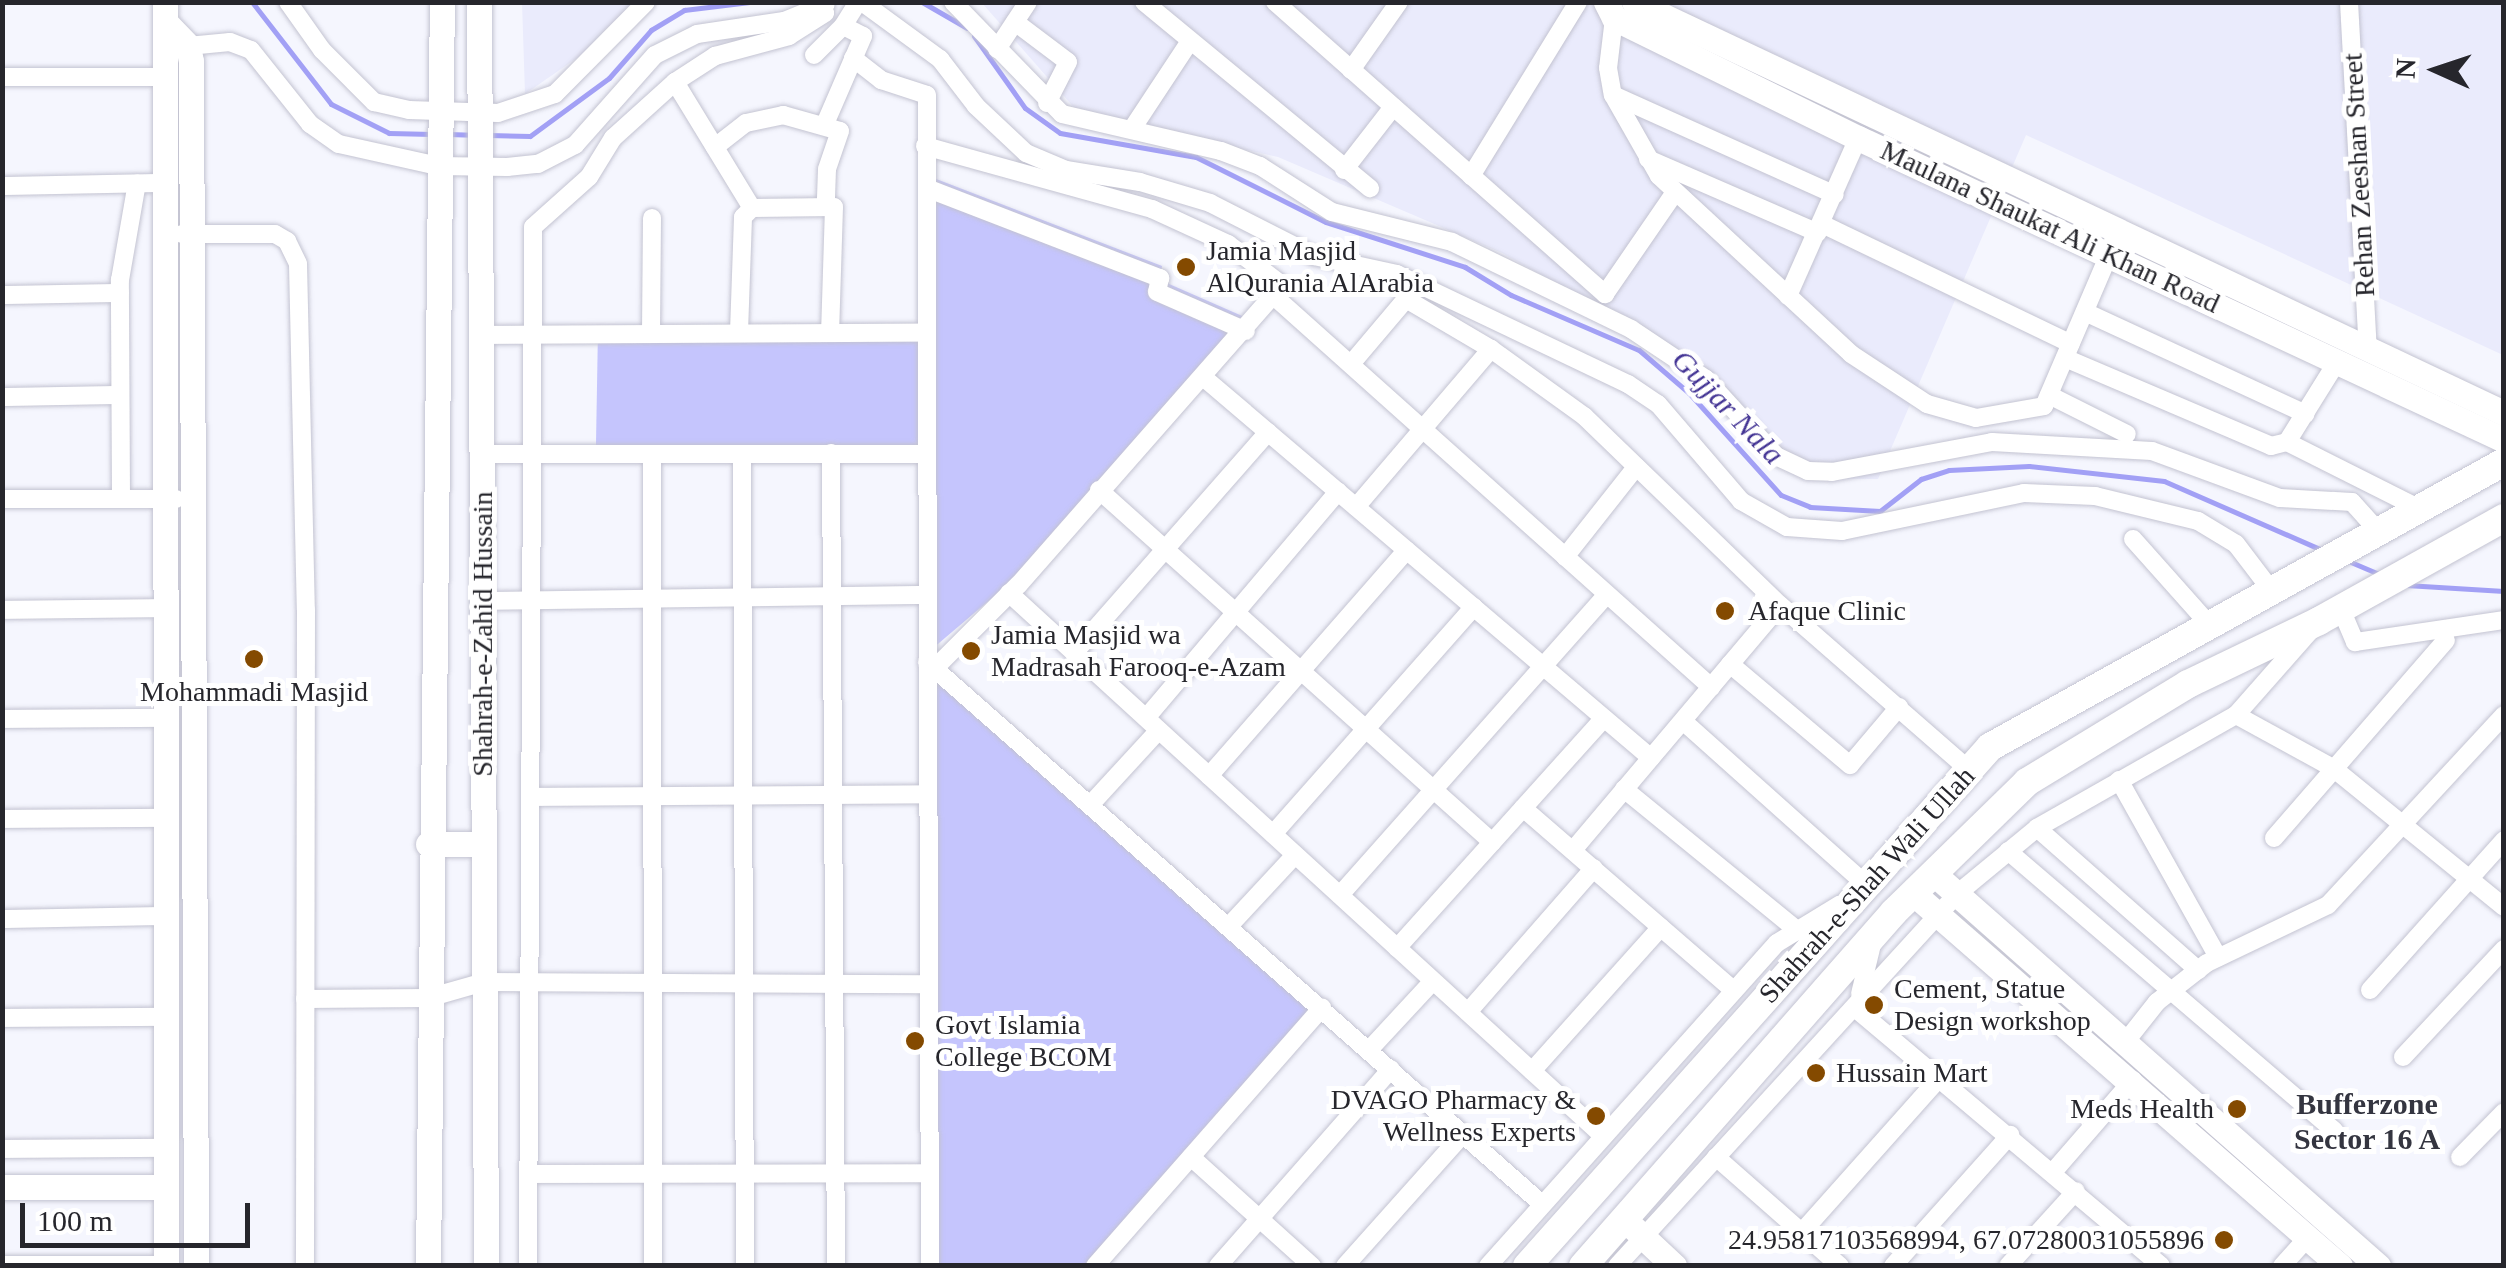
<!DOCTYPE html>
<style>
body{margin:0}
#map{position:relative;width:2506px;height:1268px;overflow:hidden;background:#f5f6fe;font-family:Georgia,serif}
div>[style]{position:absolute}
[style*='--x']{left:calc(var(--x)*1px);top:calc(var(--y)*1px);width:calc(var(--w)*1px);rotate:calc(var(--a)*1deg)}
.built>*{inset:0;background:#eaebfc}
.green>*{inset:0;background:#c5c5fd;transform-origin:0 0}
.stream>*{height:5px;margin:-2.5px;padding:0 2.5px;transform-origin:2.5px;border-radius:2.5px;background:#a2a0f5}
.roads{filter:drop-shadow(0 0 2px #c3c3d1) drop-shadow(0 0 2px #c3c3d1)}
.street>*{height:18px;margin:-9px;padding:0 9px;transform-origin:9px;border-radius:9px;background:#fff}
.secondary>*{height:25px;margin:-12.5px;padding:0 12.5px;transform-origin:12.5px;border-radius:12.5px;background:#fff}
.primary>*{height:28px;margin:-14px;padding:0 14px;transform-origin:14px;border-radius:14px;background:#fff}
.dots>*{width:28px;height:28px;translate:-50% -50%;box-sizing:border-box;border:5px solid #fff;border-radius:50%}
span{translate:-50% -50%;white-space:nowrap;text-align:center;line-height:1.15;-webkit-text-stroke:10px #fff;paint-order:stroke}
.street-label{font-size:28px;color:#26262c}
.poi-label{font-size:28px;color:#26262c}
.left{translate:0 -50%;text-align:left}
.right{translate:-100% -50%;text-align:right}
.water-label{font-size:30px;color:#433494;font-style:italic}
.neighbourhood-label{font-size:30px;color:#343540;font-weight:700}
.frame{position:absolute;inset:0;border:5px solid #26262c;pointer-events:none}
.north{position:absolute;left:2386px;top:20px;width:100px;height:100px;-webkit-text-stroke:8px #fff;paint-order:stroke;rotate:273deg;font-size:28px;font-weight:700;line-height:40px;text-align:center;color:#26262c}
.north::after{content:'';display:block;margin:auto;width:35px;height:45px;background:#26262c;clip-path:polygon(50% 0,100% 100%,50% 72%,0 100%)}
.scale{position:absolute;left:20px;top:1203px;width:230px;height:45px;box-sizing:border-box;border:5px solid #26262c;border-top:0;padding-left:12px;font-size:30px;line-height:35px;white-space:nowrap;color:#26262c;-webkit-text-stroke:8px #fff;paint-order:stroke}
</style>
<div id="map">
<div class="built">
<div style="clip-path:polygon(522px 2px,656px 3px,525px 94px)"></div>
<div style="clip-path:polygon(982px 3px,2503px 3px,2503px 355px,2026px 135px,1878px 479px,1804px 479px,1699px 363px,1502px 253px,1278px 157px,1077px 111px)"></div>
</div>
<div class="green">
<div style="clip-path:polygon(931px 177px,1162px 266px,1160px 280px,1249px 319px,1012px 581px,932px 649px)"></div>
<div style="left:598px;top:329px;width:329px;height:123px;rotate:1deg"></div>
<div style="clip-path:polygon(936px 667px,1322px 1008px,1095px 1265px,930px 1265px)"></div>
</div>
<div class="stream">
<div style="--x:252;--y:2;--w:129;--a:52.2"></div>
<div style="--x:331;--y:104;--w:65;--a:26.6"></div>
<div style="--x:389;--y:133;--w:43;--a:1.3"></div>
<div style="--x:922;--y:2;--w:52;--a:30"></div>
<div style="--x:974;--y:36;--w:88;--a:54.7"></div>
<div style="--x:1025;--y:108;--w:43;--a:35.5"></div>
<div style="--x:1060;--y:133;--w:138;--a:10"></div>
<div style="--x:1196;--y:157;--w:145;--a:26.6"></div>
<div style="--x:1326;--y:222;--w:146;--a:17.9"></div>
<div style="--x:1465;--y:267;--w:54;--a:31.3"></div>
<div style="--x:1511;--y:295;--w:139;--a:23.3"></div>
<div style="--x:1639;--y:350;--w:66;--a:40.7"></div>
<div style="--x:1689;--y:393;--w:137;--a:48"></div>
<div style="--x:1781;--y:495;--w:31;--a:22"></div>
<div style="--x:1810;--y:507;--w:70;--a:3.3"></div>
<div style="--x:1880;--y:511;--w:52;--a:-38"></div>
<div style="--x:1921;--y:479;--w:29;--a:-18"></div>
<div style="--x:1949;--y:470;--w:80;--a:-2.9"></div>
<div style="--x:2029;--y:466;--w:136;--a:6.3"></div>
<div style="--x:2164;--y:481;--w:172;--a:23.6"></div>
<div style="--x:448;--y:134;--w:24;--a:2"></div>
<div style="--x:488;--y:135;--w:42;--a:1.4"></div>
<div style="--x:530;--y:136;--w:98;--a:-36.3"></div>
<div style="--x:609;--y:78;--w:64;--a:-48.8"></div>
<div style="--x:651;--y:30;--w:39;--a:-31"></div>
<div style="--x:684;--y:10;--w:66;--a:-6.9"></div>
<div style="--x:2346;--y:560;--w:39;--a:23"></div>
<div style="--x:2406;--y:585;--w:98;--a:3.5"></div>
</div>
<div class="roads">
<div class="street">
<div style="--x:288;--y:2;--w:59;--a:54.7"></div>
<div style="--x:322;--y:50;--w:74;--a:45"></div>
<div style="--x:374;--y:102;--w:36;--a:13"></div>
<div style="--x:409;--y:110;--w:89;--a:1.9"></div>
<div style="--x:498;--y:113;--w:60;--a:-18.4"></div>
<div style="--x:555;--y:94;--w:129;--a:-45.3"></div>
<div style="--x:862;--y:2;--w:97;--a:36.2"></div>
<div style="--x:940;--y:59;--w:59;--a:52.5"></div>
<div style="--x:976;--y:106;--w:69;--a:43.2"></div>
<div style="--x:1026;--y:153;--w:43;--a:23"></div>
<div style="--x:1066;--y:170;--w:75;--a:9.2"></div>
<div style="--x:1140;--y:182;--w:73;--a:16.7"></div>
<div style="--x:1210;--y:203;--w:117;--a:27"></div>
<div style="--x:1314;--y:256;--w:85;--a:12.2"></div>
<div style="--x:1397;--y:274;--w:256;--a:25.5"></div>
<div style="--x:1628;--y:384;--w:36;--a:34"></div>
<div style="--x:1658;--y:404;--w:128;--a:49.4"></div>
<div style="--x:1741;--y:501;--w:53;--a:29.5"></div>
<div style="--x:1787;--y:527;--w:55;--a:4.2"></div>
<div style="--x:1842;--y:531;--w:186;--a:-11.8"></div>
<div style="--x:2024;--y:493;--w:71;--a:2.4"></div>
<div style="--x:2095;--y:496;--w:106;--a:13.6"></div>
<div style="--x:2198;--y:521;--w:44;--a:31.2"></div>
<div style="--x:2236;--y:544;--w:58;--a:52.7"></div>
<div style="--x:953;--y:2;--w:156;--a:45.8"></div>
<div style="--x:1062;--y:114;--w:163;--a:13.1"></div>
<div style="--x:1221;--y:151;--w:42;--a:21"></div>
<div style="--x:1260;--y:166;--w:85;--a:32.6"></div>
<div style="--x:1332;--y:212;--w:124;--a:14"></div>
<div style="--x:1452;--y:242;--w:199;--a:25.9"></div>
<div style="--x:1631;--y:329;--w:90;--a:33.7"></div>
<div style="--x:1706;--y:379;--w:104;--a:47.7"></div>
<div style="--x:1776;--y:456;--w:35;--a:25"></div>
<div style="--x:1808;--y:471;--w:24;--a:2"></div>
<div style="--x:1832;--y:472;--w:163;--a:-10.6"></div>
<div style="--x:1992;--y:442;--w:160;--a:3.2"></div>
<div style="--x:2152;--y:451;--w:136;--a:20.2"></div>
<div style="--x:2280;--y:498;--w:72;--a:3.2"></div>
<div style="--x:2352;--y:502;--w:40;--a:48"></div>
<div style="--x:1144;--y:2;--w:293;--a:39.5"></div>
<div style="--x:1275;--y:2;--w:441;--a:41.5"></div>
<div style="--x:1605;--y:294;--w:124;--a:-55.5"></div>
<div style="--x:2349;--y:2;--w:347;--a:86.9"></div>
<div style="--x:1614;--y:18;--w:50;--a:96.8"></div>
<div style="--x:1608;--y:68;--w:27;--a:80"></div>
<div style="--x:1613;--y:95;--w:93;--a:60.4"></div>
<div style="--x:1659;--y:176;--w:262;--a:42.8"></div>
<div style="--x:1851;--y:354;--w:91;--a:33.3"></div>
<div style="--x:1927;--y:404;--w:51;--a:15.9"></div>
<div style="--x:1976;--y:418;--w:69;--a:-10"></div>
<div style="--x:2044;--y:406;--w:165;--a:-66.8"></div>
<div style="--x:1015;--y:22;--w:66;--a:37"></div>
<div style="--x:1068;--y:62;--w:46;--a:117.1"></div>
<div style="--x:188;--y:46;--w:42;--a:-5.4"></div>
<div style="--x:230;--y:42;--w:22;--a:21"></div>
<div style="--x:251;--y:50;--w:95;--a:51.4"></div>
<div style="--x:310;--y:124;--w:35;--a:35"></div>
<div style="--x:339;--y:144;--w:101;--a:12.5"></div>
<div style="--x:438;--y:166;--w:69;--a:0.8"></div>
<div style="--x:507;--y:167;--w:31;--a:-6"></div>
<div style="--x:538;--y:164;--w:42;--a:-27.2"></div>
<div style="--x:575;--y:145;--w:120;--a:-48.4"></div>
<div style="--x:655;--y:55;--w:47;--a:-26.6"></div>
<div style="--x:697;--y:34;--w:88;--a:-8.5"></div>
<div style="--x:784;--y:21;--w:45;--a:-22"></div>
<div style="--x:997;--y:49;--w:56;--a:-56.6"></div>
<div style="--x:814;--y:55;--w:41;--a:-45"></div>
<div style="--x:853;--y:58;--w:36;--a:38"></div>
<div style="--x:881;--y:80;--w:48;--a:18.1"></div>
<div style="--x:927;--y:95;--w:238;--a:90"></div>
<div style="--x:1351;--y:70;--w:83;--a:-54.8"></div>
<div style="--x:2;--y:77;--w:162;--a:0"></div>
<div style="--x:675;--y:82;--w:148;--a:58.6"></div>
<div style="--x:1613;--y:95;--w:243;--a:24.2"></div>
<div style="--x:825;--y:124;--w:96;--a:-66.6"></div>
<div style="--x:863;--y:36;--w:22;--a:-153"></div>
<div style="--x:843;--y:26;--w:28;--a:-58"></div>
<div style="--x:1132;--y:129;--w:105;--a:-56.6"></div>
<div style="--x:925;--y:146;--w:236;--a:15.5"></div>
<div style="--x:1152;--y:209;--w:84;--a:24.7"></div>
<div style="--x:1228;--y:244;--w:68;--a:37.2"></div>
<div style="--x:1282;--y:285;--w:400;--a:131.3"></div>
<div style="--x:1018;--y:585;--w:116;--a:135"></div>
<div style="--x:715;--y:147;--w:39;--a:-38"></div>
<div style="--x:746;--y:123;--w:38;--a:-12"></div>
<div style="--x:783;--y:115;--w:59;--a:15.7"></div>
<div style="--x:840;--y:131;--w:40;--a:108.9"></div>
<div style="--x:827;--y:169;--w:38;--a:92"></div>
<div style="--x:1648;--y:159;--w:185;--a:23.5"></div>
<div style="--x:1344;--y:170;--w:80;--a:-52.1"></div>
<div style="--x:1471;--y:176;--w:204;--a:-58.4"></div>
<div style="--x:2;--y:186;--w:159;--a:-1.1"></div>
<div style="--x:929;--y:189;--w:248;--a:21.1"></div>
<div style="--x:1160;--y:278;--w:14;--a:102"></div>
<div style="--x:1157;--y:292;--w:97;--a:23.7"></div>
<div style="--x:1822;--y:224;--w:276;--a:25.7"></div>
<div style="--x:182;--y:234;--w:93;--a:0"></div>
<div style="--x:275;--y:234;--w:14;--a:30"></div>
<div style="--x:287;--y:241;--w:25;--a:64"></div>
<div style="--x:298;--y:264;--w:346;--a:88.7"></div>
<div style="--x:306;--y:610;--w:656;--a:90.09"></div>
<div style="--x:2;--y:295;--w:118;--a:-1"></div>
<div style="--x:1788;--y:296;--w:173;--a:-66.1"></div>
<div style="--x:1276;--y:298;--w:584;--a:41.8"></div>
<div style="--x:2085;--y:312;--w:243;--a:24.8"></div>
<div style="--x:651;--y:332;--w:114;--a:-89.5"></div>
<div style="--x:739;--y:332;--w:115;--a:-88"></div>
<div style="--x:743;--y:217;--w:13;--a:-45"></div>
<div style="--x:752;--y:208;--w:82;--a:-0.7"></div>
<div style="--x:834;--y:207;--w:125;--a:91.8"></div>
<div style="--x:482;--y:335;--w:445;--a:-0.3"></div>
<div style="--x:927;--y:333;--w:933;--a:89.82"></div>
<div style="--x:2065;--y:358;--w:224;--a:23.1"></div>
<div style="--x:2271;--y:446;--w:16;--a:-14"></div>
<div style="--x:2287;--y:442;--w:97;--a:-58.1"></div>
<div style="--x:1351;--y:364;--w:85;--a:-49.8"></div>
<div style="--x:1406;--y:299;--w:99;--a:30.5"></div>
<div style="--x:1491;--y:349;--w:115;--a:35.8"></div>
<div style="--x:1584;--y:416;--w:272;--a:44"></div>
<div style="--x:1780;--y:605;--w:248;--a:41.1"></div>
<div style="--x:1203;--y:377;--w:588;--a:40.38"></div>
<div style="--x:2049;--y:395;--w:87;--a:26.6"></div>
<div style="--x:2;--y:397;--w:118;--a:-1"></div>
<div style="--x:2287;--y:442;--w:149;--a:26.7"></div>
<div style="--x:831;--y:453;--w:813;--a:89.65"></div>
<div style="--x:482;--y:454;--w:445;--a:0"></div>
<div style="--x:652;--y:454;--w:812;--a:89.93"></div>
<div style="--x:742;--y:454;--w:812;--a:89.79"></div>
<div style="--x:1099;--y:490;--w:528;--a:41.85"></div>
<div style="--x:121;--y:498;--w:218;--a:-90.3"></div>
<div style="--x:120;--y:280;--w:98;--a:-80.1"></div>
<div style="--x:2;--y:499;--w:174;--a:0"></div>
<div style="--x:1356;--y:507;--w:208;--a:-49.5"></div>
<div style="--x:2133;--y:539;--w:111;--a:48.3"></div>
<div style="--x:1565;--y:557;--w:115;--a:-51.7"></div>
<div style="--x:1009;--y:593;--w:805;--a:42.43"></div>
<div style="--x:483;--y:601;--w:443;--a:-0.8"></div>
<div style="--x:2341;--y:609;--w:36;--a:67"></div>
<div style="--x:2355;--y:642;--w:151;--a:-8.4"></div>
<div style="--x:2;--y:610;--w:162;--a:-0.7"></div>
<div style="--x:1074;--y:653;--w:294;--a:-48.7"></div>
<div style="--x:927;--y:662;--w:820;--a:41.39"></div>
<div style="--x:1730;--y:664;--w:157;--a:40.1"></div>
<div style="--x:1850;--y:765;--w:76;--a:-49.8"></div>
<div style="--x:2236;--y:715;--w:111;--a:28.7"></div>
<div style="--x:2333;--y:768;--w:220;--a:39.1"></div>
<div style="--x:1146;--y:718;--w:297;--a:-49.7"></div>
<div style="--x:2;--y:719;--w:162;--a:-0.4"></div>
<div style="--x:1683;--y:721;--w:243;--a:41.8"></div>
<div style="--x:1209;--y:776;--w:300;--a:-48.8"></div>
<div style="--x:2119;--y:780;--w:203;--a:60.8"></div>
<div style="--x:1624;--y:789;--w:225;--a:39.2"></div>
<div style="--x:532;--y:797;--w:395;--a:-0.4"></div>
<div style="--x:1091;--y:804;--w:100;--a:-47.4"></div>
<div style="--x:1523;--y:808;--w:279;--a:40.9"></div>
<div style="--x:2;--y:819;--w:163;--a:-0.4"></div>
<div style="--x:2037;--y:828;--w:215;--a:41.4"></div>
<div style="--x:1273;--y:834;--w:303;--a:-48.5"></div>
<div style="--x:2274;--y:838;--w:262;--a:-49"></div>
<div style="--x:1574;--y:849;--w:319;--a:-49.8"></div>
<div style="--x:2008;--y:851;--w:430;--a:40.6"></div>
<div style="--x:1340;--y:895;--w:402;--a:-48.4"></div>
<div style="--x:2;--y:919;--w:163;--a:-1.1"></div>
<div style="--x:1229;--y:926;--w:97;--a:-47.1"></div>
<div style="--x:1397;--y:948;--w:309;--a:-48"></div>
<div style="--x:2370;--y:990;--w:201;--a:-48.2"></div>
<div style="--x:1860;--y:994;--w:60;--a:-76.4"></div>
<div style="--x:305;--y:999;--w:123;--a:-0.5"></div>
<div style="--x:428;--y:998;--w:58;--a:-15.9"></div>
<div style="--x:484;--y:982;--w:445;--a:0.3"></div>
<div style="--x:1855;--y:1008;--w:400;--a:40.1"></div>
<div style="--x:1468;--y:1012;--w:191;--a:-48.8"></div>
<div style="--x:2;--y:1018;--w:163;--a:-0.4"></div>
<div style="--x:2123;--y:1045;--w:55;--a:-51.7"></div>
<div style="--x:2157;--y:1002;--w:63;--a:-38"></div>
<div style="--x:2207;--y:963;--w:134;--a:-25.6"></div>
<div style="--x:2328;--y:905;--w:259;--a:-47.2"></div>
<div style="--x:1369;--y:1050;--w:94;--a:-47.2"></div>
<div style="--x:2403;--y:1057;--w:148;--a:-46.9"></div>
<div style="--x:1532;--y:1071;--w:193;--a:-48.1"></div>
<div style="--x:2;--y:1149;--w:162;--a:-0.4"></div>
<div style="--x:1191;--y:1157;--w:163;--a:42"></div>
<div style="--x:1716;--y:1157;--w:165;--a:41.3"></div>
<div style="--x:2460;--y:1157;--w:63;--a:-45.6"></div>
<div style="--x:2053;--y:1172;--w:122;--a:-49"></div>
<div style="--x:528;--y:1174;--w:402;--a:-0.1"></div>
<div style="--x:1802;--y:1232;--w:209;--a:-48.3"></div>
<div style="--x:2;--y:1265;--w:164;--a:0"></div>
<div style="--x:528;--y:1266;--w:1039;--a:-89.72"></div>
<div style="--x:533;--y:227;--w:75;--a:-41.8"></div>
<div style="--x:589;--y:177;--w:46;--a:-58.4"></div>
<div style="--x:613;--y:138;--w:84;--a:-42.1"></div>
<div style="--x:675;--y:82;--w:48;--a:-33"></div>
<div style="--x:715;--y:56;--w:77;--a:-15.1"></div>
<div style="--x:789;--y:36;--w:43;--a:-32.6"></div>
<div style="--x:1095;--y:1266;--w:344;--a:-48.7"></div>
<div style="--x:1218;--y:1266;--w:262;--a:-48.7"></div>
<div style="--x:1345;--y:1266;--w:177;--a:-48.2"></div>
<div style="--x:1488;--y:1266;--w:433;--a:-48.2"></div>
<div style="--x:1777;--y:943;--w:73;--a:-31.5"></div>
<div style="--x:1617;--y:1266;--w:504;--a:-47.57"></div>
<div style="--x:1957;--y:894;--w:104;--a:-39.5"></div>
<div style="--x:2037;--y:828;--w:229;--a:-29.6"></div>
<div style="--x:2236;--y:715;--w:113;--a:-48.6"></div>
<div style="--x:1893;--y:1266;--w:176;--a:-48.2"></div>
<div style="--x:2008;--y:1266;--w:101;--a:-47.8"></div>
<div style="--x:2282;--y:1266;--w:39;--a:-48"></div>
</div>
<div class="secondary">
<div style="--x:165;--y:2;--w:1264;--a:89.95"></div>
<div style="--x:479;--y:2;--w:1264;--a:89.68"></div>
<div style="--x:1606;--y:2;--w:18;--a:63"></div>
<div style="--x:1614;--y:18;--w:272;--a:26.2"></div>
<div style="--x:1858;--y:138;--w:713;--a:25.06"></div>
<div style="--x:1634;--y:2;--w:962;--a:25.29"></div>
<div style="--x:166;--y:23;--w:32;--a:46"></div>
<div style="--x:188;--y:46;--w:15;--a:79"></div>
<div style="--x:191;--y:61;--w:1205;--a:89.76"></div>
<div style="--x:428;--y:844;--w:56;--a:0"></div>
<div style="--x:1933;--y:873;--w:594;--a:41.45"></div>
<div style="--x:1913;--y:893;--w:567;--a:41.14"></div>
<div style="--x:2;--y:1187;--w:162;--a:0"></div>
<div style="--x:1624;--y:1219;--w:69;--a:43.2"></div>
<div style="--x:428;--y:1266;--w:1264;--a:-89.37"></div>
</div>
<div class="primary">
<div style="--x:1527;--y:1266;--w:696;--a:-48.26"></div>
<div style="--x:1990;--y:747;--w:588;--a:-29.01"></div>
<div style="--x:1583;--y:1266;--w:471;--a:-48.7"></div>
<div style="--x:1894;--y:912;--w:186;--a:-44.3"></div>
<div style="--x:2027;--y:782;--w:188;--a:-31.3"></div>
<div style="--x:2188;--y:684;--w:145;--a:-25.7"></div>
<div style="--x:2319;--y:621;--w:212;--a:-29.1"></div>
</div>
</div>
<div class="dots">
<div style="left:1186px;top:267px;background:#844a00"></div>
<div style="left:1725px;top:611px;background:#844a00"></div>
<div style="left:971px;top:651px;background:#844a00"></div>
<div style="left:254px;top:659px;background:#844a00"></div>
<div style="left:1874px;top:1005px;background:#844a00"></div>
<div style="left:915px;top:1041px;background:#844a00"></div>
<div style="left:1816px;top:1073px;background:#844a00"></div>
<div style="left:2237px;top:1109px;background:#844a00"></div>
<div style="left:1596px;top:1116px;background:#844a00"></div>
<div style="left:2224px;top:1240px;background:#844a00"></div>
</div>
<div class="street-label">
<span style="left:2359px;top:175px;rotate:-93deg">Rehan Zeeshan Street</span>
<span style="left:2050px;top:227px;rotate:25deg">Maulana Shaukat Ali Khan Road</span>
<span style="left:483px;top:634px;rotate:-90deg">Shahrah-e-Zahid Hussain</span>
<span style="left:1867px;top:885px;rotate:-48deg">Shahrah-e-Shah Wali Ullah</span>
</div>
<div class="poi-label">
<span class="left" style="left:1206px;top:267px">Jamia Masjid<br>AlQurania AlArabia</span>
<span class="left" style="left:1748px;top:611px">Afaque Clinic</span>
<span class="left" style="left:991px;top:651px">Jamia Masjid wa<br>Madrasah Farooq-e-Azam</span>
<span style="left:254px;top:692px">Mohammadi Masjid</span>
<span class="left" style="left:1894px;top:1005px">Cement, Statue<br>Design workshop</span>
<span class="left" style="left:935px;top:1041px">Govt Islamia<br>College BCOM</span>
<span class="left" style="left:1836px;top:1073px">Hussain Mart</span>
<span class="right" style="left:1576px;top:1116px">DVAGO Pharmacy &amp;<br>Wellness Experts</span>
<span class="right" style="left:2214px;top:1109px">Meds Health</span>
<span class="right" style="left:2204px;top:1240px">24.95817103568994, 67.07280031055896</span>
</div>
<div class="water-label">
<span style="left:1728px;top:407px;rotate:46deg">Gujjar Nala</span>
</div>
<div class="neighbourhood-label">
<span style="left:2367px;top:1121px">Bufferzone<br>Sector 16 A</span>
</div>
<div class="frame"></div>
<div class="north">N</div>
<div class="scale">100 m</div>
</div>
